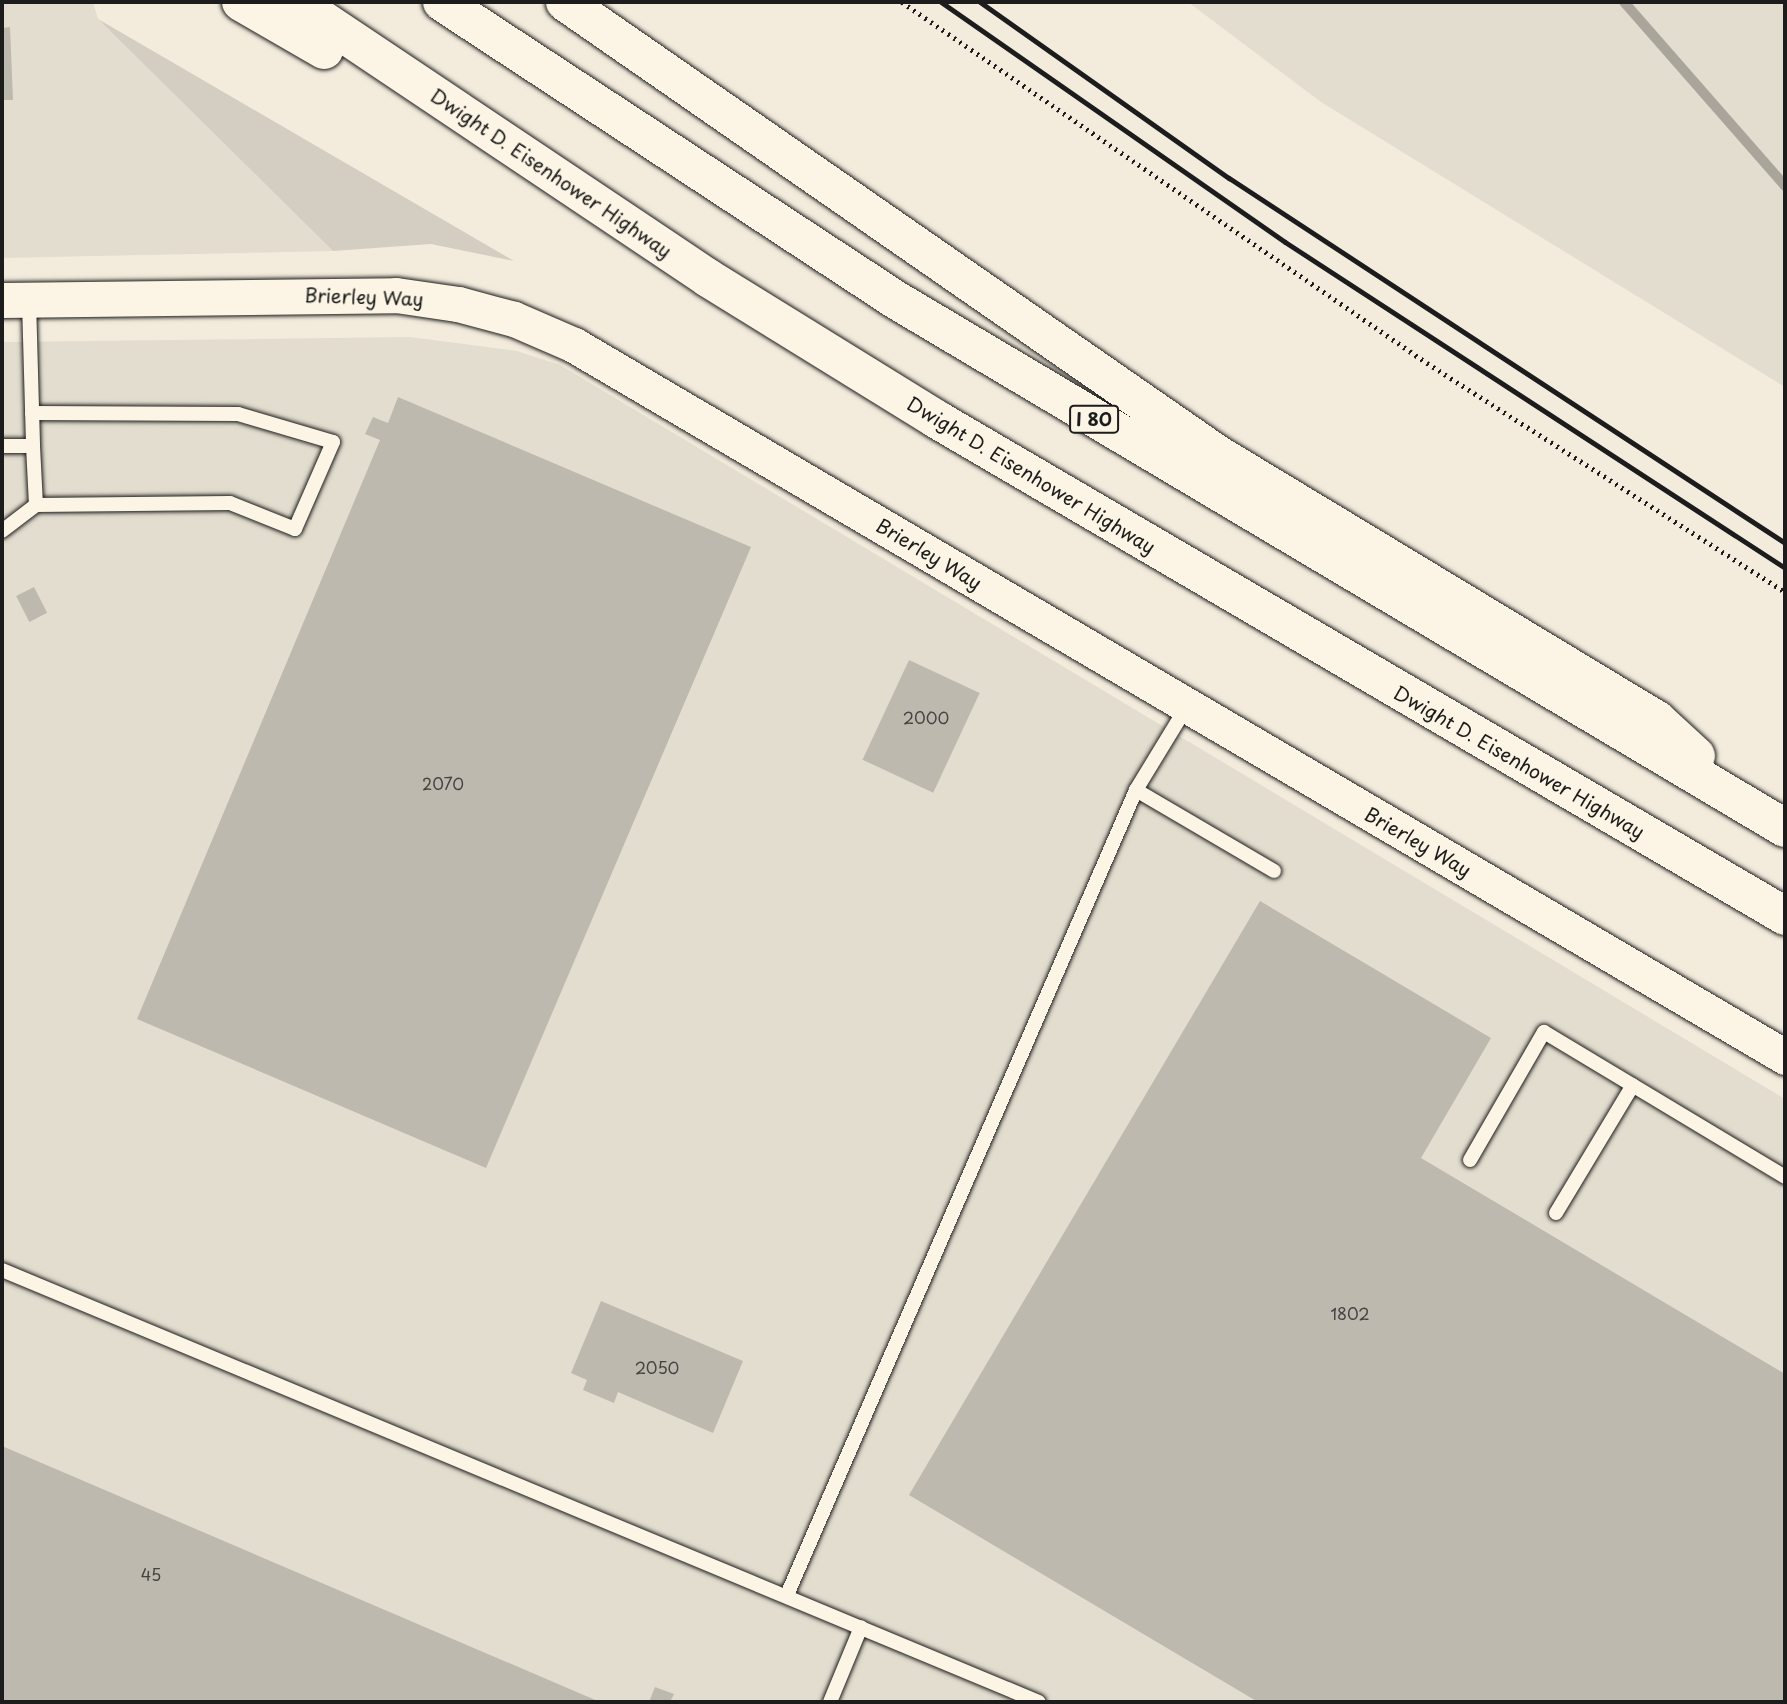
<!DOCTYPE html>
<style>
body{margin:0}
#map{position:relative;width:1787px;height:1704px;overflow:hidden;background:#f3ecdd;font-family:"Playpen Sans",sans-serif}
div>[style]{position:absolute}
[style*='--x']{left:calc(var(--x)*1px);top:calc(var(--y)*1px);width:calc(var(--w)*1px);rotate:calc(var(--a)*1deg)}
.built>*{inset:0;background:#e3ddcf}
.green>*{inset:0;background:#d3cec1}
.stream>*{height:10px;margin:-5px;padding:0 5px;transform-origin:5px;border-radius:5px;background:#aaa59b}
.building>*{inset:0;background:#beb9ae;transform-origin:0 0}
.path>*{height:4.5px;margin-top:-2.25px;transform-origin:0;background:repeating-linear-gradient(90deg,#1c1c1c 0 2px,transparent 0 7px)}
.roads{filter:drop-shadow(0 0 2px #1c1c1c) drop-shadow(0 0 2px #1c1c1c)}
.service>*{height:14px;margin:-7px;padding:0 7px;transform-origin:7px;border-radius:7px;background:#fcf5e5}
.tertiary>*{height:35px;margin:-17.5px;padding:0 17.5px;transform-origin:17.5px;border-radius:17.5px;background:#fcf5e5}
.motorway>*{height:38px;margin:-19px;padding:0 19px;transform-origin:19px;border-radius:19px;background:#fcf5e5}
.rail>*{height:5px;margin:-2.5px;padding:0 2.5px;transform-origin:2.5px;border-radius:2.5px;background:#1c1c1c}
span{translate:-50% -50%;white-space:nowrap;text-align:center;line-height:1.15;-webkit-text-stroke:5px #fcf5e5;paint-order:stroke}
.number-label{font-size:16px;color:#444340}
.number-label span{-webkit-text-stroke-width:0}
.shield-label span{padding:2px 5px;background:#fcf5e5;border:2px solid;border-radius:5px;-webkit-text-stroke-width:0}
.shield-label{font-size:18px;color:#1c1c1c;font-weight:700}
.street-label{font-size:19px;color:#1c1c1c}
.frame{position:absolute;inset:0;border:4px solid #1c1c1c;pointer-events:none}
</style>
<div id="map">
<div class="built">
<div style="clip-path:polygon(2px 2px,93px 2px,98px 19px,333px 251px,2px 258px)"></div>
<div style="clip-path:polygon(1188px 2px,1785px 2px,1785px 387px,1321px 102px)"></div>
<div style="clip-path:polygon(410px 337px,517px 351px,560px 365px,1785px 1099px,1785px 1702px,2px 1702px,2px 342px)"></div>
</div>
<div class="green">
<div style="clip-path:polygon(98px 19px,514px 261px,431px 244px,333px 251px)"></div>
</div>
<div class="stream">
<div style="--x:1624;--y:2;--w:244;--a:48.8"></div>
</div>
<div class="building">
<div style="clip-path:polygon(10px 27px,13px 100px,2px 100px,2px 28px)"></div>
<div style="clip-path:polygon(398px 397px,751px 547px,486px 1168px,137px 1019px,380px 440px,365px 434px,373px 417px,388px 423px)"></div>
<div style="left:34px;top:587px;width:29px;height:20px;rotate:63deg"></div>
<div style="left:909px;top:660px;width:78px;height:110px;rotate:25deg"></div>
<div style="clip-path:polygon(1260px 901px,1491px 1038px,1421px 1158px,1785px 1374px,1785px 1702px,1258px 1702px,909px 1495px)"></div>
<div style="clip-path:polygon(601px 1301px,743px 1361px,713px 1433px,618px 1392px,614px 1403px,583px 1390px,587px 1380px,571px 1373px)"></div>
<div style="clip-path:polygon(2px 1446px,600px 1702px,2px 1702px)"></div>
<div style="clip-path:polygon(655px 1687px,674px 1694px,670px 1702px,649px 1702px)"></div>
</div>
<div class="path">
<div style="--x:902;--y:2;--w:637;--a:34.51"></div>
<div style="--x:1427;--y:363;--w:425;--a:32.6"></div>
</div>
<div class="roads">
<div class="service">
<div style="--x:29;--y:301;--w:145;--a:88.4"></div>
<div style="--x:33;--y:446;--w:59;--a:87.1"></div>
<div style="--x:36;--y:505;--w:194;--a:-0.6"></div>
<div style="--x:230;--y:503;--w:70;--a:21.8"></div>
<div style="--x:295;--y:529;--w:95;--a:-66.4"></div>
<div style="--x:333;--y:442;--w:99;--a:-163.6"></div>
<div style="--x:238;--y:414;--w:206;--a:-179.7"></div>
<div style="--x:2;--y:446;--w:31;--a:0"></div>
<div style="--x:2;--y:531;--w:43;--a:-37.4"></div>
<div style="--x:1136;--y:790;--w:160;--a:30.4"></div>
<div style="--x:1470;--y:1160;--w:148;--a:-60"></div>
<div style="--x:1544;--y:1032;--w:281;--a:31"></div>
<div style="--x:1556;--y:1213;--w:149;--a:-59"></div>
<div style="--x:2;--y:1270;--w:1123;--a:22.62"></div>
<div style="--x:787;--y:1595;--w:877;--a:-66.56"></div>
<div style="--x:1136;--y:790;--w:98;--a:-58.7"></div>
<div style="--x:830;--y:1702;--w:81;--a:-67.5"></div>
</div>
<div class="tertiary">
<div style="--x:2;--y:300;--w:394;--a:-0.7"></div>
<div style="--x:396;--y:295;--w:63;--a:8.3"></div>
<div style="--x:458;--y:304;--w:58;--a:15"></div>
<div style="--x:514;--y:319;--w:65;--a:23.4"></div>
<div style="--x:574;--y:345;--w:1405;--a:30.45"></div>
</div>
<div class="motorway">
<div style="--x:241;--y:2;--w:96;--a:30"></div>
<div style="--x:296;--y:2;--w:496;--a:33.8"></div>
<div style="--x:708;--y:278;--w:268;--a:31.7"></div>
<div style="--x:936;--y:419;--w:984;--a:30.34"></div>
<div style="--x:442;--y:2;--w:543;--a:33.28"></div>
<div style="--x:896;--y:300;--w:1034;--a:30.71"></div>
<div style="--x:565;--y:2;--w:793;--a:34.73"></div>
<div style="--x:1217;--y:454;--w:514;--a:31.15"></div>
<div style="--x:1657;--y:720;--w:53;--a:42.7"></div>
</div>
</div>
<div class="rail">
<div style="--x:941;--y:2;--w:419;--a:34.9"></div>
<div style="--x:1285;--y:242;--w:597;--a:33.1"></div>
<div style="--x:980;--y:2;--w:305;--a:35.3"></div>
<div style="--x:1229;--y:178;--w:665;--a:33.28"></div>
</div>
<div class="number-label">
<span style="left:926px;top:717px">2000</span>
<span style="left:443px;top:783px">2070</span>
<span style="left:1350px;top:1313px">1802</span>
<span style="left:657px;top:1367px">2050</span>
<span style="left:151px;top:1574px">45</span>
</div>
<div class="shield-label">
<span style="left:1094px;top:419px">I 80</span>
</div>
<div class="street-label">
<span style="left:551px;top:173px;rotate:34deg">Dwight D. Eisenhower Highway</span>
<span style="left:364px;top:297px;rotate:2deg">Brierley Way</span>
<span style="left:1031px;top:475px;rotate:31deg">Dwight D. Eisenhower Highway</span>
<span style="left:929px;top:554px;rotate:31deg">Brierley Way</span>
<span style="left:1519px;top:762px;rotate:30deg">Dwight D. Eisenhower Highway</span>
<span style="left:1418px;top:842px;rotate:30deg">Brierley Way</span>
</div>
<div class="frame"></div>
</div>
